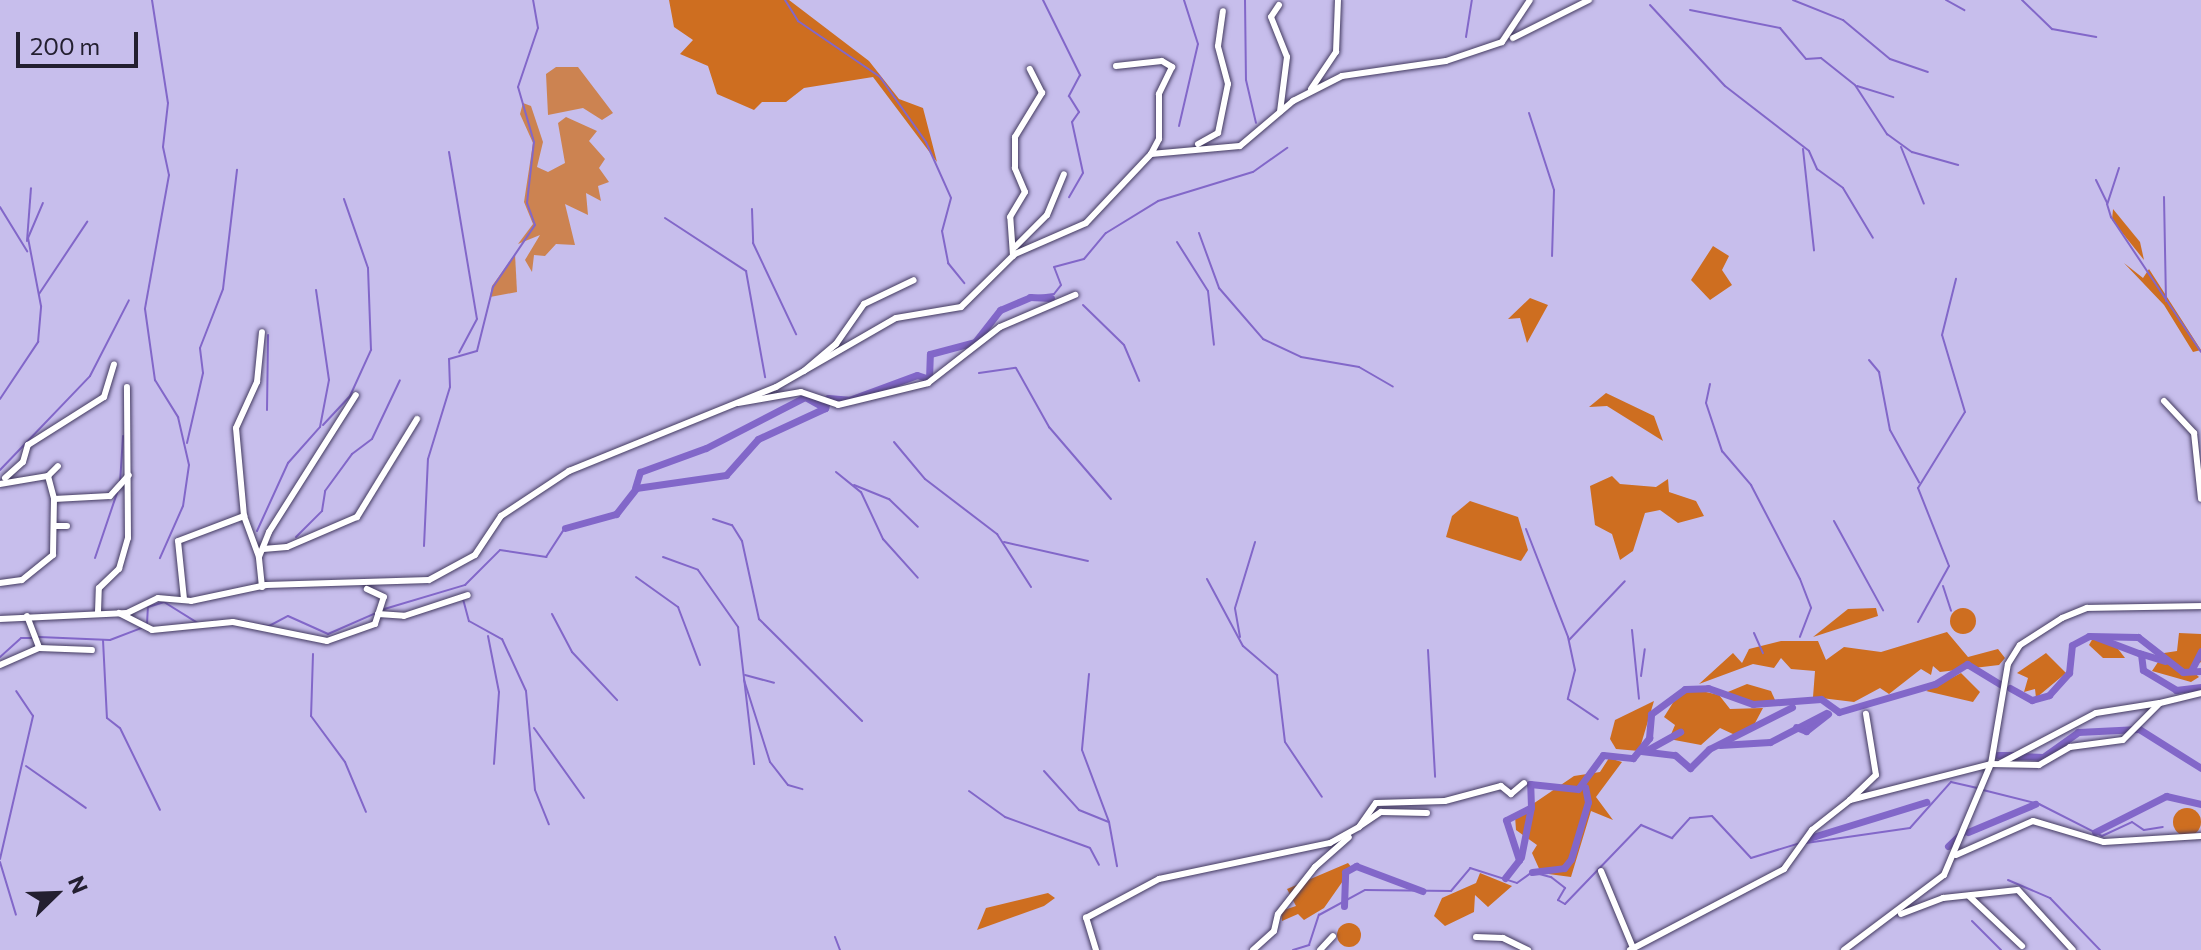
<!DOCTYPE html>
<style>
body{margin:0}
#map{position:relative;width:2201px;height:950px;overflow:hidden;background:#c7beec;font-family:Commissioner,sans-serif}
div>[style]{position:absolute}
[style*='--x']{left:calc(var(--x)*1px);top:calc(var(--y)*1px);width:calc(var(--w)*1px);rotate:calc(var(--a)*1deg)}
.green>*{inset:0;background:#cc8351}
.forest>*{inset:0;background:#ce6e20}
.round{border-radius:50%}
.stream>*{height:2px;margin:-1px;padding:0 1px;transform-origin:1px;border-radius:1px;background:#8267c9}
.river>*{height:7px;margin:-3.5px;padding:0 3.5px;transform-origin:3.5px;border-radius:3.5px;background:#8267c9}
.roads{filter:drop-shadow(0 0 2px #433a60) drop-shadow(0 0 2px #433a60)}
.minor>*{height:6px;margin:-3px;padding:0 3px;transform-origin:3px;border-radius:3px;background:#fff}
span{translate:-50% -50%;white-space:nowrap;text-align:center;line-height:1.15;-webkit-text-stroke:6px #c7beec;paint-order:stroke}
.north{position:absolute;left:16px;top:854px;width:80px;height:80px;-webkit-text-stroke:6px #c7beec;paint-order:stroke;rotate:67deg;font-size:22px;font-weight:700;line-height:32px;text-align:center;color:#231f30}
.north::after{content:'';display:block;margin:auto;width:28px;height:36px;background:#231f30;clip-path:polygon(50% 0,100% 100%,50% 72%,0 100%)}
.scale{position:absolute;left:16px;top:32px;width:122px;height:36px;box-sizing:border-box;border:4px solid #231f30;border-top:0;padding-left:10px;font-size:24px;line-height:28px;white-space:nowrap;color:#231f30;-webkit-text-stroke:6px #c7beec;paint-order:stroke}
</style>
<div id="map">
<div class="green">
<div style="clip-path:polygon(556px 67px,578px 67px,613px 113px,602px 120px,583px 108px,548px 115px,546px 74px)"></div>
<div style="clip-path:polygon(523px 103px,531px 106px,543px 142px,537px 167px,548px 172px,565px 163px,558px 123px,566px 117px,597px 131px,589px 141px,605px 159px,599px 168px,609px 182px,598px 186px,601px 201px,586px 193px,588px 215px,565px 204px,575px 245px,556px 244px,545px 256px,534px 255px,532px 272px,525px 260px,540px 235px,518px 244px,533px 224px,524px 202px,533px 143px,520px 114px)"></div>
<div style="clip-path:polygon(515px 254px,517px 292px,490px 297px,492px 286px)"></div>
</div>
<div class="forest">
<div style="clip-path:polygon(789px 0,869px 61px,899px 99px,923px 108px,937px 162px,873px 77px,804px 88px,786px 102px,762px 102px,754px 110px,717px 94px,708px 66px,680px 54px,693px 40px,674px 27px,669px 0)"></div>
<div style="clip-path:polygon(2113px 209px,2140px 242px,2144px 260px,2112px 220px)"></div>
<div style="clip-path:polygon(1713px 246px,1729px 256px,1722px 270px,1732px 285px,1710px 300px,1691px 280px)"></div>
<div style="clip-path:polygon(2124px 263px,2143px 278px,2149px 269px,2201px 350px,2193px 352px,2164px 305px)"></div>
<div style="clip-path:polygon(1530px 298px,1548px 305px,1527px 343px,1520px 318px,1508px 319px)"></div>
<div style="clip-path:polygon(1606px 393px,1654px 416px,1663px 441px,1607px 406px,1589px 407px)"></div>
<div style="clip-path:polygon(1612px 476px,1620px 484px,1656px 487px,1668px 479px,1669px 492px,1696px 501px,1704px 516px,1678px 523px,1660px 510px,1645px 513px,1633px 551px,1620px 560px,1612px 534px,1595px 525px,1590px 486px)"></div>
<div style="clip-path:polygon(1470px 501px,1518px 517px,1528px 550px,1521px 561px,1446px 537px,1452px 516px)"></div>
<div class="round" style="left:1950px;top:608px;width:26px;height:26px"></div>
<div style="clip-path:polygon(1848px 609px,1876px 608px,1878px 616px,1813px 637px)"></div>
<div style="clip-path:polygon(1947px 632px,1968px 657px,1998px 649px,2005px 658px,1999px 665px,1940px 672px,1933px 666px,1931px 675px,1921px 669px,1889px 694px,1880px 688px,1854px 702px,1813px 697px,1815px 671px,1791px 669px,1781px 658px,1774px 668px,1753px 664px,1699px 684px,1733px 653px,1742px 663px,1749px 649px,1781px 641px,1818px 641px,1826px 660px,1844px 647px,1881px 652px)"></div>
<div style="clip-path:polygon(2179px 633px,2201px 634px,2201px 662px,2190px 669px,2199px 677px,2191px 682px,2152px 671px,2164px 653px,2177px 651px)"></div>
<div style="clip-path:polygon(2093px 638px,2112px 641px,2125px 658px,2103px 658px,2089px 645px)"></div>
<div style="clip-path:polygon(2046px 653px,2066px 673px,2036px 698px,2035px 689px,2024px 692px,2028px 678px,2017px 673px)"></div>
<div style="clip-path:polygon(1961px 673px,1980px 692px,1973px 702px,1926px 691px)"></div>
<div style="clip-path:polygon(1747px 684px,1771px 691px,1775px 700px,1747px 703px,1723px 694px)"></div>
<div style="clip-path:polygon(1693px 689px,1719px 695px,1730px 709px,1763px 708px,1754px 725px,1735px 735px,1720px 728px,1701px 745px,1669px 739px,1675px 725px,1664px 717px,1679px 693px)"></div>
<div style="clip-path:polygon(1654px 701px,1639px 751px,1616px 749px,1610px 739px,1615px 720px)"></div>
<div style="clip-path:polygon(1609px 758px,1622px 762px,1596px 797px,1613px 820px,1591px 811px,1571px 877px,1541px 873px,1532px 853px,1537px 845px,1516px 830px,1515px 816px,1574px 776px,1600px 772px)"></div>
<div class="round" style="left:2173px;top:808px;width:28px;height:28px"></div>
<div style="clip-path:polygon(1348px 863px,1352px 868px,1324px 908px,1304px 920px,1298px 914px,1282px 921px,1281px 911px,1296px 906px,1287px 889px)"></div>
<div style="clip-path:polygon(1480px 873px,1512px 886px,1488px 907px,1475px 895px,1474px 912px,1445px 926px,1434px 916px,1442px 898px,1476px 883px)"></div>
<div style="clip-path:polygon(1048px 893px,1055px 898px,1044px 906px,977px 930px,986px 908px)"></div>
<div class="round" style="left:1337px;top:923px;width:24px;height:24px"></div>
</div>
<div class="stream">
<div style="--x:152;--y:0;--w:104;--a:81.2"></div>
<div style="--x:168;--y:103;--w:44;--a:96.5"></div>
<div style="--x:163;--y:147;--w:29;--a:78"></div>
<div style="--x:169;--y:175;--w:136;--a:100.2"></div>
<div style="--x:145;--y:309;--w:72;--a:82"></div>
<div style="--x:155;--y:380;--w:44;--a:58.1"></div>
<div style="--x:178;--y:417;--w:49;--a:77.1"></div>
<div style="--x:189;--y:465;--w:41;--a:98.3"></div>
<div style="--x:183;--y:506;--w:57;--a:113.9"></div>
<div style="--x:785;--y:0;--w:25;--a:58"></div>
<div style="--x:798;--y:21;--w:99;--a:34.3"></div>
<div style="--x:880;--y:77;--w:80;--a:54.7"></div>
<div style="--x:926;--y:142;--w:61;--a:65.9"></div>
<div style="--x:951;--y:198;--w:34;--a:105"></div>
<div style="--x:942;--y:231;--w:33;--a:79"></div>
<div style="--x:948;--y:263;--w:26;--a:51"></div>
<div style="--x:1043;--y:0;--w:84;--a:63.7"></div>
<div style="--x:1080;--y:75;--w:24;--a:118"></div>
<div style="--x:1069;--y:96;--w:19;--a:58"></div>
<div style="--x:1079;--y:112;--w:12;--a:125"></div>
<div style="--x:1072;--y:122;--w:52;--a:77.8"></div>
<div style="--x:1083;--y:173;--w:28;--a:120"></div>
<div style="--x:1245;--y:0;--w:80;--a:89.3"></div>
<div style="--x:1246;--y:80;--w:44;--a:76.9"></div>
<div style="--x:1793;--y:0;--w:54;--a:21.8"></div>
<div style="--x:1843;--y:20;--w:61;--a:39.7"></div>
<div style="--x:1890;--y:59;--w:40;--a:18.9"></div>
<div style="--x:1946;--y:0;--w:21;--a:29"></div>
<div style="--x:2022;--y:0;--w:42;--a:44"></div>
<div style="--x:2052;--y:29;--w:45;--a:10.3"></div>
<div style="--x:1650;--y:5;--w:110;--a:47.2"></div>
<div style="--x:1725;--y:86;--w:106;--a:37.7"></div>
<div style="--x:1809;--y:151;--w:20;--a:66"></div>
<div style="--x:1817;--y:169;--w:32;--a:36"></div>
<div style="--x:1843;--y:188;--w:58;--a:59"></div>
<div style="--x:1690;--y:10;--w:92;--a:11.3"></div>
<div style="--x:1780;--y:28;--w:40;--a:50"></div>
<div style="--x:1806;--y:59;--w:15;--a:-4"></div>
<div style="--x:1821;--y:58;--w:43;--a:38.5"></div>
<div style="--x:1855;--y:85;--w:59;--a:56.9"></div>
<div style="--x:1887;--y:134;--w:31;--a:36"></div>
<div style="--x:1912;--y:152;--w:48;--a:15.8"></div>
<div style="--x:1466;--y:37;--w:37;--a:-81"></div>
<div style="--x:1857;--y:86;--w:38;--a:17"></div>
<div style="--x:1529;--y:113;--w:81;--a:72"></div>
<div style="--x:1554;--y:190;--w:66;--a:91.7"></div>
<div style="--x:1179;--y:126;--w:84;--a:-77"></div>
<div style="--x:1198;--y:44;--w:46;--a:-107.7"></div>
<div style="--x:1901;--y:147;--w:61;--a:68"></div>
<div style="--x:1803;--y:149;--w:102;--a:83.8"></div>
<div style="--x:449;--y:152;--w:169;--a:80.5"></div>
<div style="--x:477;--y:319;--w:38;--a:118"></div>
<div style="--x:2119;--y:168;--w:38;--a:108"></div>
<div style="--x:2107;--y:204;--w:14;--a:73"></div>
<div style="--x:2111;--y:217;--w:162;--a:56.3"></div>
<div style="--x:2096;--y:180;--w:25;--a:64"></div>
<div style="--x:2164;--y:197;--w:104;--a:88.9"></div>
<div style="--x:0;--y:207;--w:52;--a:58.5"></div>
<div style="--x:752;--y:209;--w:34;--a:88"></div>
<div style="--x:753;--y:243;--w:101;--a:64.7"></div>
<div style="--x:665;--y:218;--w:97;--a:33.2"></div>
<div style="--x:746;--y:271;--w:108;--a:79.8"></div>
<div style="--x:1199;--y:233;--w:59;--a:70"></div>
<div style="--x:1219;--y:288;--w:67;--a:49.2"></div>
<div style="--x:1263;--y:339;--w:42;--a:25.3"></div>
<div style="--x:1301;--y:357;--w:59;--a:9.8"></div>
<div style="--x:1359;--y:367;--w:39;--a:30"></div>
<div style="--x:27;--y:241;--w:53;--a:-85.7"></div>
<div style="--x:1177;--y:242;--w:58;--a:57.7"></div>
<div style="--x:1208;--y:291;--w:54;--a:83.7"></div>
<div style="--x:39;--y:294;--w:87;--a:-56.3"></div>
<div style="--x:1030;--y:297;--w:24;--a:-7"></div>
<div style="--x:1054;--y:294;--w:11;--a:-52"></div>
<div style="--x:1061;--y:285;--w:19;--a:-111"></div>
<div style="--x:1054;--y:267;--w:31;--a:-15"></div>
<div style="--x:1084;--y:259;--w:34;--a:-50"></div>
<div style="--x:1106;--y:233;--w:61;--a:-31.6"></div>
<div style="--x:1158;--y:201;--w:99;--a:-17"></div>
<div style="--x:1253;--y:172;--w:42;--a:-35.2"></div>
<div style="--x:1083;--y:305;--w:57;--a:44.3"></div>
<div style="--x:1124;--y:345;--w:39;--a:67"></div>
<div style="--x:1869;--y:360;--w:16;--a:50"></div>
<div style="--x:1879;--y:372;--w:59;--a:79.3"></div>
<div style="--x:1890;--y:430;--w:60;--a:60.9"></div>
<div style="--x:979;--y:373;--w:37;--a:-8"></div>
<div style="--x:1016;--y:368;--w:68;--a:60.8"></div>
<div style="--x:1049;--y:427;--w:95;--a:49.3"></div>
<div style="--x:1710;--y:384;--w:19;--a:102"></div>
<div style="--x:1706;--y:403;--w:51;--a:71.6"></div>
<div style="--x:1722;--y:451;--w:45;--a:49.5"></div>
<div style="--x:1751;--y:485;--w:106;--a:62.5"></div>
<div style="--x:1800;--y:579;--w:31;--a:69"></div>
<div style="--x:1811;--y:608;--w:31;--a:111"></div>
<div style="--x:0;--y:399;--w:69;--a:-56.3"></div>
<div style="--x:38;--y:342;--w:36;--a:-85"></div>
<div style="--x:41;--y:306;--w:69;--a:-100.8"></div>
<div style="--x:28;--y:238;--w:38;--a:-67"></div>
<div style="--x:267;--y:410;--w:75;--a:-89.2"></div>
<div style="--x:323;--y:425;--w:40;--a:-47"></div>
<div style="--x:350;--y:396;--w:51;--a:-65.5"></div>
<div style="--x:371;--y:350;--w:82;--a:-92.1"></div>
<div style="--x:368;--y:268;--w:73;--a:-109.2"></div>
<div style="--x:894;--y:442;--w:48;--a:50"></div>
<div style="--x:925;--y:479;--w:91;--a:37.4"></div>
<div style="--x:997;--y:534;--w:63;--a:57.3"></div>
<div style="--x:187;--y:443;--w:72;--a:-77.1"></div>
<div style="--x:203;--y:373;--w:25;--a:-97"></div>
<div style="--x:200;--y:348;--w:63;--a:-68.7"></div>
<div style="--x:223;--y:289;--w:120;--a:-83.3"></div>
<div style="--x:0;--y:470;--w:130;--a:-46.2"></div>
<div style="--x:90;--y:376;--w:85;--a:-62.8"></div>
<div style="--x:836;--y:472;--w:32;--a:39"></div>
<div style="--x:861;--y:492;--w:52;--a:64.9"></div>
<div style="--x:883;--y:539;--w:52;--a:48.1"></div>
<div style="--x:120;--y:483;--w:47;--a:-86.3"></div>
<div style="--x:854;--y:485;--w:38;--a:22"></div>
<div style="--x:889;--y:499;--w:40;--a:44"></div>
<div style="--x:713;--y:519;--w:20;--a:18"></div>
<div style="--x:732;--y:525;--w:19;--a:58"></div>
<div style="--x:742;--y:541;--w:80;--a:77.7"></div>
<div style="--x:759;--y:619;--w:145;--a:44.7"></div>
<div style="--x:1834;--y:521;--w:102;--a:61.2"></div>
<div style="--x:1526;--y:529;--w:116;--a:68.7"></div>
<div style="--x:1568;--y:637;--w:34;--a:78"></div>
<div style="--x:1575;--y:670;--w:30;--a:104"></div>
<div style="--x:1568;--y:699;--w:36;--a:34"></div>
<div style="--x:257;--y:531;--w:75;--a:-65.5"></div>
<div style="--x:288;--y:463;--w:48;--a:-48.4"></div>
<div style="--x:320;--y:427;--w:48;--a:-79.2"></div>
<div style="--x:329;--y:380;--w:91;--a:-98.2"></div>
<div style="--x:296;--y:537;--w:37;--a:-45"></div>
<div style="--x:322;--y:511;--w:20;--a:-81"></div>
<div style="--x:325;--y:491;--w:46;--a:-53.9"></div>
<div style="--x:352;--y:454;--w:25;--a:-37"></div>
<div style="--x:372;--y:439;--w:65;--a:-64.6"></div>
<div style="--x:1004;--y:542;--w:86;--a:12.7"></div>
<div style="--x:424;--y:546;--w:87;--a:-87.4"></div>
<div style="--x:428;--y:459;--w:75;--a:-73"></div>
<div style="--x:450;--y:387;--w:28;--a:-92"></div>
<div style="--x:449;--y:359;--w:29;--a:-16"></div>
<div style="--x:477;--y:351;--w:66;--a:-76"></div>
<div style="--x:493;--y:287;--w:75;--a:-55.9"></div>
<div style="--x:535;--y:225;--w:23;--a:-110"></div>
<div style="--x:527;--y:203;--w:61;--a:-83.5"></div>
<div style="--x:534;--y:142;--w:57;--a:-106.2"></div>
<div style="--x:518;--y:87;--w:62;--a:-71.3"></div>
<div style="--x:538;--y:28;--w:28;--a:-100"></div>
<div style="--x:663;--y:557;--w:37;--a:20"></div>
<div style="--x:698;--y:570;--w:70;--a:54.9"></div>
<div style="--x:738;--y:627;--w:138;--a:83.3"></div>
<div style="--x:95;--y:558;--w:69;--a:-71.3"></div>
<div style="--x:636;--y:577;--w:52;--a:35.5"></div>
<div style="--x:678;--y:607;--w:62;--a:69.2"></div>
<div style="--x:1207;--y:579;--w:76;--a:61.8"></div>
<div style="--x:1243;--y:646;--w:45;--a:40.5"></div>
<div style="--x:1277;--y:675;--w:67;--a:83.2"></div>
<div style="--x:1285;--y:742;--w:66;--a:56.1"></div>
<div style="--x:1943;--y:586;--w:26;--a:72"></div>
<div style="--x:463;--y:599;--w:23;--a:75"></div>
<div style="--x:469;--y:621;--w:38;--a:29"></div>
<div style="--x:502;--y:639;--w:57;--a:65.2"></div>
<div style="--x:526;--y:691;--w:99;--a:84.8"></div>
<div style="--x:535;--y:790;--w:37;--a:68"></div>
<div style="--x:381;--y:610;--w:88;--a:-16.6"></div>
<div style="--x:465;--y:585;--w:49;--a:-45"></div>
<div style="--x:500;--y:550;--w:47;--a:8.7"></div>
<div style="--x:546;--y:557;--w:35;--a:-57"></div>
<div style="--x:552;--y:614;--w:43;--a:62.2"></div>
<div style="--x:572;--y:652;--w:66;--a:46.8"></div>
<div style="--x:216;--y:621;--w:53;--a:5.4"></div>
<div style="--x:269;--y:626;--w:21;--a:-28"></div>
<div style="--x:288;--y:616;--w:44;--a:24.2"></div>
<div style="--x:328;--y:634;--w:52;--a:-23.6"></div>
<div style="--x:1918;--y:622;--w:64;--a:-61"></div>
<div style="--x:1949;--y:566;--w:84;--a:-111.7"></div>
<div style="--x:1918;--y:488;--w:89;--a:-58.3"></div>
<div style="--x:1965;--y:412;--w:80;--a:-106.6"></div>
<div style="--x:1942;--y:335;--w:58;--a:-76"></div>
<div style="--x:147;--y:624;--w:17;--a:-87"></div>
<div style="--x:148;--y:607;--w:17;--a:-17"></div>
<div style="--x:164;--y:602;--w:40;--a:32"></div>
<div style="--x:1632;--y:630;--w:69;--a:84.2"></div>
<div style="--x:1754;--y:633;--w:22;--a:66"></div>
<div style="--x:488;--y:636;--w:57;--a:78.9"></div>
<div style="--x:499;--y:692;--w:72;--a:94"></div>
<div style="--x:39;--y:637;--w:71;--a:2.4"></div>
<div style="--x:110;--y:640;--w:34;--a:-21"></div>
<div style="--x:1240;--y:637;--w:29;--a:-100"></div>
<div style="--x:1235;--y:608;--w:69;--a:-73.1"></div>
<div style="--x:103;--y:640;--w:78;--a:87.1"></div>
<div style="--x:107;--y:718;--w:16;--a:38"></div>
<div style="--x:120;--y:728;--w:91;--a:64"></div>
<div style="--x:1569;--y:640;--w:81;--a:-46.5"></div>
<div style="--x:1428;--y:650;--w:127;--a:86.8"></div>
<div style="--x:313;--y:654;--w:62;--a:91.8"></div>
<div style="--x:311;--y:716;--w:57;--a:53.5"></div>
<div style="--x:345;--y:762;--w:54;--a:67.2"></div>
<div style="--x:0;--y:657;--w:28;--a:-42"></div>
<div style="--x:21;--y:638;--w:12;--a:0"></div>
<div style="--x:1089;--y:674;--w:76;--a:95.3"></div>
<div style="--x:1082;--y:750;--w:77;--a:69.4"></div>
<div style="--x:745;--y:675;--w:30;--a:15"></div>
<div style="--x:1641;--y:676;--w:27;--a:-82"></div>
<div style="--x:744;--y:680;--w:86;--a:72.4"></div>
<div style="--x:770;--y:762;--w:29;--a:52"></div>
<div style="--x:788;--y:785;--w:15;--a:16"></div>
<div style="--x:534;--y:728;--w:86;--a:54.5"></div>
<div style="--x:26;--y:766;--w:73;--a:35"></div>
<div style="--x:1044;--y:771;--w:52;--a:48.1"></div>
<div style="--x:1079;--y:810;--w:32;--a:22"></div>
<div style="--x:1109;--y:822;--w:45;--a:79.7"></div>
<div style="--x:1983;--y:790;--w:58;--a:14"></div>
<div style="--x:2039;--y:804;--w:71;--a:26.9"></div>
<div style="--x:2102;--y:836;--w:33;--a:-25"></div>
<div style="--x:2132;--y:822;--w:14;--a:34"></div>
<div style="--x:2144;--y:830;--w:19;--a:-9"></div>
<div style="--x:969;--y:791;--w:44;--a:35.8"></div>
<div style="--x:1005;--y:817;--w:90;--a:20"></div>
<div style="--x:1090;--y:848;--w:19;--a:62"></div>
<div style="--x:1806;--y:843;--w:105;--a:-8.2"></div>
<div style="--x:1910;--y:828;--w:62;--a:-48.3"></div>
<div style="--x:1951;--y:782;--w:27;--a:13"></div>
<div style="--x:0;--y:859;--w:147;--a:-77"></div>
<div style="--x:33;--y:716;--w:30;--a:-124"></div>
<div style="--x:0;--y:862;--w:55;--a:73.2"></div>
<div style="--x:2008;--y:880;--w:46;--a:23.2"></div>
<div style="--x:2050;--y:898;--w:72;--a:46.1"></div>
<div style="--x:1972;--y:921;--w:41;--a:45"></div>
<div style="--x:835;--y:937;--w:14;--a:69"></div>
<div style="--x:1293;--y:950;--w:17;--a:-17"></div>
<div style="--x:1309;--y:945;--w:32;--a:-72"></div>
<div style="--x:1319;--y:915;--w:52;--a:-28.5"></div>
<div style="--x:1365;--y:890;--w:86;--a:0.7"></div>
<div style="--x:1451;--y:891;--w:30;--a:-50"></div>
<div style="--x:1470;--y:868;--w:49;--a:17.7"></div>
<div style="--x:1517;--y:883;--w:19;--a:-36"></div>
<div style="--x:1532;--y:872;--w:20;--a:15"></div>
<div style="--x:1551;--y:877;--w:18;--a:38"></div>
<div style="--x:1565;--y:888;--w:14;--a:120"></div>
<div style="--x:1558;--y:900;--w:8;--a:30"></div>
<div style="--x:1565;--y:904;--w:110;--a:-46.1"></div>
<div style="--x:1641;--y:825;--w:34;--a:23"></div>
<div style="--x:1672;--y:838;--w:27;--a:-48"></div>
<div style="--x:1690;--y:818;--w:22;--a:-5"></div>
<div style="--x:1712;--y:816;--w:57;--a:47.1"></div>
<div style="--x:1751;--y:858;--w:51;--a:-17"></div>
</div>
<div class="river">
<div style="--x:635;--y:488;--w:17;--a:-73"></div>
<div style="--x:640;--y:472;--w:70;--a:-20"></div>
<div style="--x:706;--y:448;--w:111;--a:-27.3"></div>
<div style="--x:805;--y:397;--w:23;--a:29"></div>
<div style="--x:825;--y:408;--w:10;--a:-73"></div>
<div style="--x:828;--y:398;--w:21;--a:5"></div>
<div style="--x:849;--y:400;--w:72;--a:-20.2"></div>
<div style="--x:917;--y:375;--w:13;--a:18"></div>
<div style="--x:929;--y:379;--w:25;--a:-88"></div>
<div style="--x:930;--y:354;--w:47;--a:-14.9"></div>
<div style="--x:975;--y:342;--w:41;--a:-52"></div>
<div style="--x:1000;--y:310;--w:33;--a:-23"></div>
<div style="--x:1030;--y:297;--w:21;--a:3"></div>
<div style="--x:565;--y:528;--w:53;--a:-15.4"></div>
<div style="--x:616;--y:514;--w:33;--a:-52"></div>
<div style="--x:636;--y:488;--w:91;--a:-8.2"></div>
<div style="--x:726;--y:475;--w:48;--a:-48.4"></div>
<div style="--x:758;--y:439;--w:74;--a:-24.8"></div>
<div style="--x:2096;--y:637;--w:48;--a:20.7"></div>
<div style="--x:2141;--y:654;--w:16;--a:83"></div>
<div style="--x:2143;--y:670;--w:39;--a:31"></div>
<div style="--x:2176;--y:690;--w:25;--a:-7"></div>
<div style="--x:2139;--y:653;--w:27;--a:17"></div>
<div style="--x:2192;--y:669;--w:20;--a:-63"></div>
<div style="--x:2010;--y:688;--w:25;--a:29"></div>
<div style="--x:2032;--y:700;--w:18;--a:-16"></div>
<div style="--x:2049;--y:695;--w:30;--a:-48"></div>
<div style="--x:2069;--y:673;--w:28;--a:-84"></div>
<div style="--x:2072;--y:645;--w:19;--a:-28"></div>
<div style="--x:2089;--y:636;--w:49;--a:1.2"></div>
<div style="--x:2138;--y:637;--w:57;--a:37.9"></div>
<div style="--x:2183;--y:672;--w:18;--a:-3"></div>
<div style="--x:1796;--y:727;--w:11;--a:22"></div>
<div style="--x:1806;--y:731;--w:28;--a:-38"></div>
<div style="--x:1720;--y:745;--w:50;--a:-3.4"></div>
<div style="--x:1770;--y:742;--w:63;--a:-27.4"></div>
<div style="--x:1647;--y:750;--w:38;--a:-29"></div>
<div style="--x:1641;--y:751;--w:34;--a:7"></div>
<div style="--x:1675;--y:755;--w:20;--a:41"></div>
<div style="--x:1690;--y:768;--w:27;--a:-45"></div>
<div style="--x:1709;--y:749;--w:93;--a:-26.8"></div>
<div style="--x:1998;--y:755;--w:14;--a:0"></div>
<div style="--x:2016;--y:756;--w:27;--a:2"></div>
<div style="--x:2043;--y:757;--w:43;--a:-35.5"></div>
<div style="--x:2078;--y:732;--w:61;--a:-2.8"></div>
<div style="--x:2139;--y:729;--w:73;--a:32.2"></div>
<div style="--x:1968;--y:832;--w:73;--a:-22.7"></div>
<div style="--x:2095;--y:832;--w:80;--a:-26.9"></div>
<div style="--x:2166;--y:796;--w:36;--a:13"></div>
<div style="--x:1806;--y:839;--w:126;--a:-17.1"></div>
<div style="--x:1948;--y:846;--w:21;--a:-43"></div>
<div style="--x:1521;--y:857;--w:51;--a:-78.7"></div>
<div style="--x:1532;--y:872;--w:32;--a:-7"></div>
<div style="--x:1564;--y:868;--w:11;--a:-52"></div>
<div style="--x:1571;--y:859;--w:59;--a:-73.4"></div>
<div style="--x:1588;--y:802;--w:15;--a:-101"></div>
<div style="--x:1505;--y:878;--w:23;--a:-52"></div>
<div style="--x:1519;--y:860;--w:42;--a:-108"></div>
<div style="--x:1506;--y:820;--w:28;--a:-27"></div>
<div style="--x:1531;--y:807;--w:23;--a:-92"></div>
<div style="--x:1530;--y:784;--w:48;--a:5.9"></div>
<div style="--x:1578;--y:789;--w:42;--a:-53.7"></div>
<div style="--x:1603;--y:755;--w:30;--a:6"></div>
<div style="--x:1633;--y:758;--w:26;--a:-51"></div>
<div style="--x:1649;--y:738;--w:24;--a:-85"></div>
<div style="--x:1651;--y:714;--w:42;--a:-36.3"></div>
<div style="--x:1685;--y:689;--w:23;--a:-2"></div>
<div style="--x:1708;--y:688;--w:48;--a:19.6"></div>
<div style="--x:1753;--y:704;--w:68;--a:-4.2"></div>
<div style="--x:1821;--y:699;--w:22;--a:36"></div>
<div style="--x:1839;--y:712;--w:100;--a:-16.3"></div>
<div style="--x:1935;--y:684;--w:38;--a:-32"></div>
<div style="--x:1967;--y:664;--w:42;--a:31.4"></div>
<div style="--x:1344;--y:906;--w:34;--a:-88"></div>
<div style="--x:1345;--y:872;--w:13;--a:-29"></div>
<div style="--x:1356;--y:866;--w:71;--a:20.7"></div>
</div>
<div class="roads">
<div class="minor">
<div style="--x:1279;--y:5;--w:14;--a:124"></div>
<div style="--x:1271;--y:17;--w:43;--a:68.2"></div>
<div style="--x:1287;--y:57;--w:55;--a:97.3"></div>
<div style="--x:1513;--y:38;--w:85;--a:-26.6"></div>
<div style="--x:1116;--y:66;--w:46;--a:-6.2"></div>
<div style="--x:1162;--y:61;--w:12;--a:31"></div>
<div style="--x:1172;--y:67;--w:30;--a:116"></div>
<div style="--x:1159;--y:94;--w:45;--a:90"></div>
<div style="--x:1159;--y:139;--w:17;--a:118"></div>
<div style="--x:1311;--y:89;--w:45;--a:-56"></div>
<div style="--x:1336;--y:52;--w:52;--a:-87.8"></div>
<div style="--x:1198;--y:144;--w:23;--a:-29"></div>
<div style="--x:1218;--y:133;--w:50;--a:-78.5"></div>
<div style="--x:1228;--y:84;--w:39;--a:-105"></div>
<div style="--x:1218;--y:46;--w:35;--a:-82"></div>
<div style="--x:1015;--y:247;--w:45;--a:-45"></div>
<div style="--x:1047;--y:215;--w:44;--a:-67.5"></div>
<div style="--x:1013;--y:256;--w:39;--a:-94"></div>
<div style="--x:1010;--y:217;--w:29;--a:-59"></div>
<div style="--x:1025;--y:192;--w:26;--a:-113"></div>
<div style="--x:1015;--y:168;--w:31;--a:-90"></div>
<div style="--x:1015;--y:137;--w:52;--a:-58.5"></div>
<div style="--x:1042;--y:93;--w:27;--a:-117"></div>
<div style="--x:804;--y:371;--w:42;--a:-40.2"></div>
<div style="--x:836;--y:344;--w:49;--a:-55"></div>
<div style="--x:864;--y:304;--w:55;--a:-25.6"></div>
<div style="--x:2164;--y:401;--w:44;--a:46.8"></div>
<div style="--x:2194;--y:433;--w:66;--a:83.9"></div>
<div style="--x:738;--y:403;--w:64;--a:-9.9"></div>
<div style="--x:801;--y:392;--w:39;--a:19"></div>
<div style="--x:838;--y:405;--w:93;--a:-13.7"></div>
<div style="--x:928;--y:383;--w:91;--a:-37.9"></div>
<div style="--x:1000;--y:327;--w:82;--a:-23.1"></div>
<div style="--x:48;--y:476;--w:14;--a:-45"></div>
<div style="--x:5;--y:478;--w:24;--a:-42"></div>
<div style="--x:23;--y:462;--w:18;--a:-74"></div>
<div style="--x:28;--y:445;--w:90;--a:-32.3"></div>
<div style="--x:104;--y:397;--w:34;--a:-73"></div>
<div style="--x:0;--y:484;--w:49;--a:-9.5"></div>
<div style="--x:48;--y:476;--w:24;--a:75"></div>
<div style="--x:54;--y:499;--w:56;--a:-3.1"></div>
<div style="--x:110;--y:496;--w:28;--a:-48"></div>
<div style="--x:54;--y:526;--w:13;--a:0"></div>
<div style="--x:263;--y:549;--w:24;--a:-5"></div>
<div style="--x:287;--y:547;--w:76;--a:-23.2"></div>
<div style="--x:357;--y:517;--w:115;--a:-58.5"></div>
<div style="--x:259;--y:557;--w:44;--a:-110.1"></div>
<div style="--x:244;--y:516;--w:88;--a:-95.2"></div>
<div style="--x:236;--y:428;--w:51;--a:-65.5"></div>
<div style="--x:257;--y:382;--w:50;--a:-84.3"></div>
<div style="--x:0;--y:583;--w:22;--a:-8"></div>
<div style="--x:22;--y:580;--w:40;--a:-39"></div>
<div style="--x:53;--y:555;--w:56;--a:-89"></div>
<div style="--x:262;--y:587;--w:30;--a:-96"></div>
<div style="--x:259;--y:557;--w:27;--a:-68"></div>
<div style="--x:269;--y:532;--w:162;--a:-57.6"></div>
<div style="--x:184;--y:599;--w:58;--a:-95.9"></div>
<div style="--x:178;--y:541;--w:71;--a:-20.7"></div>
<div style="--x:98;--y:612;--w:24;--a:-88"></div>
<div style="--x:99;--y:588;--w:28;--a:-44"></div>
<div style="--x:119;--y:569;--w:32;--a:-74"></div>
<div style="--x:128;--y:538;--w:151;--a:-90.4"></div>
<div style="--x:119;--y:613;--w:37;--a:27"></div>
<div style="--x:152;--y:630;--w:81;--a:-5.6"></div>
<div style="--x:233;--y:622;--w:96;--a:11.4"></div>
<div style="--x:327;--y:641;--w:51;--a:-19.5"></div>
<div style="--x:375;--y:624;--w:28;--a:-72"></div>
<div style="--x:384;--y:597;--w:19;--a:-155"></div>
<div style="--x:378;--y:614;--w:26;--a:4"></div>
<div style="--x:404;--y:616;--w:67;--a:-18.2"></div>
<div style="--x:27;--y:616;--w:34;--a:69"></div>
<div style="--x:0;--y:619;--w:127;--a:-2.7"></div>
<div style="--x:127;--y:613;--w:34;--a:-26"></div>
<div style="--x:158;--y:598;--w:33;--a:5"></div>
<div style="--x:191;--y:601;--w:77;--a:-12"></div>
<div style="--x:266;--y:585;--w:163;--a:-1.8"></div>
<div style="--x:429;--y:580;--w:52;--a:-28.5"></div>
<div style="--x:475;--y:555;--w:47;--a:-56.3"></div>
<div style="--x:501;--y:516;--w:82;--a:-33.5"></div>
<div style="--x:569;--y:471;--w:223;--a:-22.1"></div>
<div style="--x:776;--y:387;--w:138;--a:-29.9"></div>
<div style="--x:896;--y:318;--w:66;--a:-9.6"></div>
<div style="--x:961;--y:307;--w:76;--a:-44.5"></div>
<div style="--x:1015;--y:254;--w:77;--a:-23.6"></div>
<div style="--x:1086;--y:223;--w:95;--a:-46.7"></div>
<div style="--x:1151;--y:154;--w:89;--a:-5.1"></div>
<div style="--x:1240;--y:146;--w:70;--a:-40.3"></div>
<div style="--x:1293;--y:101;--w:55;--a:-27"></div>
<div style="--x:1342;--y:76;--w:105;--a:-8.2"></div>
<div style="--x:1446;--y:61;--w:59;--a:-18.7"></div>
<div style="--x:1502;--y:42;--w:50;--a:-56.3"></div>
<div style="--x:0;--y:665;--w:43;--a:-23.6"></div>
<div style="--x:39;--y:648;--w:53;--a:2.2"></div>
<div style="--x:2001;--y:763;--w:107;--a:-27.8"></div>
<div style="--x:2096;--y:713;--w:64;--a:-9"></div>
<div style="--x:1850;--y:800;--w:36;--a:-44"></div>
<div style="--x:1876;--y:775;--w:62;--a:-99.3"></div>
<div style="--x:1360;--y:826;--w:25;--a:-34"></div>
<div style="--x:1381;--y:812;--w:46;--a:1.2"></div>
<div style="--x:1956;--y:855;--w:84;--a:-23.8"></div>
<div style="--x:2033;--y:821;--w:74;--a:16.5"></div>
<div style="--x:2104;--y:842;--w:97;--a:-3.5"></div>
<div style="--x:1601;--y:871;--w:83;--a:67.4"></div>
<div style="--x:1969;--y:896;--w:73;--a:43.3"></div>
<div style="--x:1901;--y:914;--w:45;--a:-20.9"></div>
<div style="--x:1943;--y:898;--w:75;--a:-6.1"></div>
<div style="--x:2018;--y:890;--w:81;--a:47.5"></div>
<div style="--x:1476;--y:937;--w:27;--a:2"></div>
<div style="--x:1503;--y:938;--w:28;--a:26"></div>
<div style="--x:1096;--y:950;--w:34;--a:-107"></div>
<div style="--x:1086;--y:918;--w:83;--a:-28.1"></div>
<div style="--x:1159;--y:879;--w:175;--a:-11.9"></div>
<div style="--x:1330;--y:843;--w:33;--a:-29"></div>
<div style="--x:1359;--y:827;--w:29;--a:-55"></div>
<div style="--x:1376;--y:803;--w:69;--a:-1.7"></div>
<div style="--x:1445;--y:801;--w:58;--a:-15"></div>
<div style="--x:1501;--y:786;--w:13;--a:39"></div>
<div style="--x:1511;--y:794;--w:17;--a:-40"></div>
<div style="--x:1253;--y:950;--w:28;--a:-42"></div>
<div style="--x:1274;--y:931;--w:17;--a:-77"></div>
<div style="--x:1278;--y:914;--w:60;--a:-51.8"></div>
<div style="--x:1315;--y:867;--w:45;--a:-41.4"></div>
<div style="--x:1320;--y:950;--w:19;--a:-47"></div>
<div style="--x:1630;--y:950;--w:174;--a:-27.7"></div>
<div style="--x:1784;--y:869;--w:48;--a:-54.3"></div>
<div style="--x:1812;--y:830;--w:48;--a:-38.3"></div>
<div style="--x:1850;--y:800;--w:146;--a:-14.3"></div>
<div style="--x:1991;--y:764;--w:101;--a:-80.4"></div>
<div style="--x:2008;--y:664;--w:22;--a:-58"></div>
<div style="--x:2020;--y:645;--w:50;--a:-32.7"></div>
<div style="--x:2062;--y:618;--w:27;--a:-22"></div>
<div style="--x:2087;--y:608;--w:114;--a:-1"></div>
<div style="--x:1844;--y:950;--w:125;--a:-36.9"></div>
<div style="--x:1944;--y:875;--w:121;--a:-67.1"></div>
<div style="--x:1991;--y:764;--w:48;--a:1.2"></div>
<div style="--x:2039;--y:765;--w:36;--a:-30"></div>
<div style="--x:2070;--y:747;--w:53;--a:-7.5"></div>
<div style="--x:2123;--y:740;--w:52;--a:-45"></div>
<div style="--x:2160;--y:703;--w:42;--a:-13.7"></div>
</div>
</div>
<div class="north">N</div>
<div class="scale">200 m</div>
</div>
